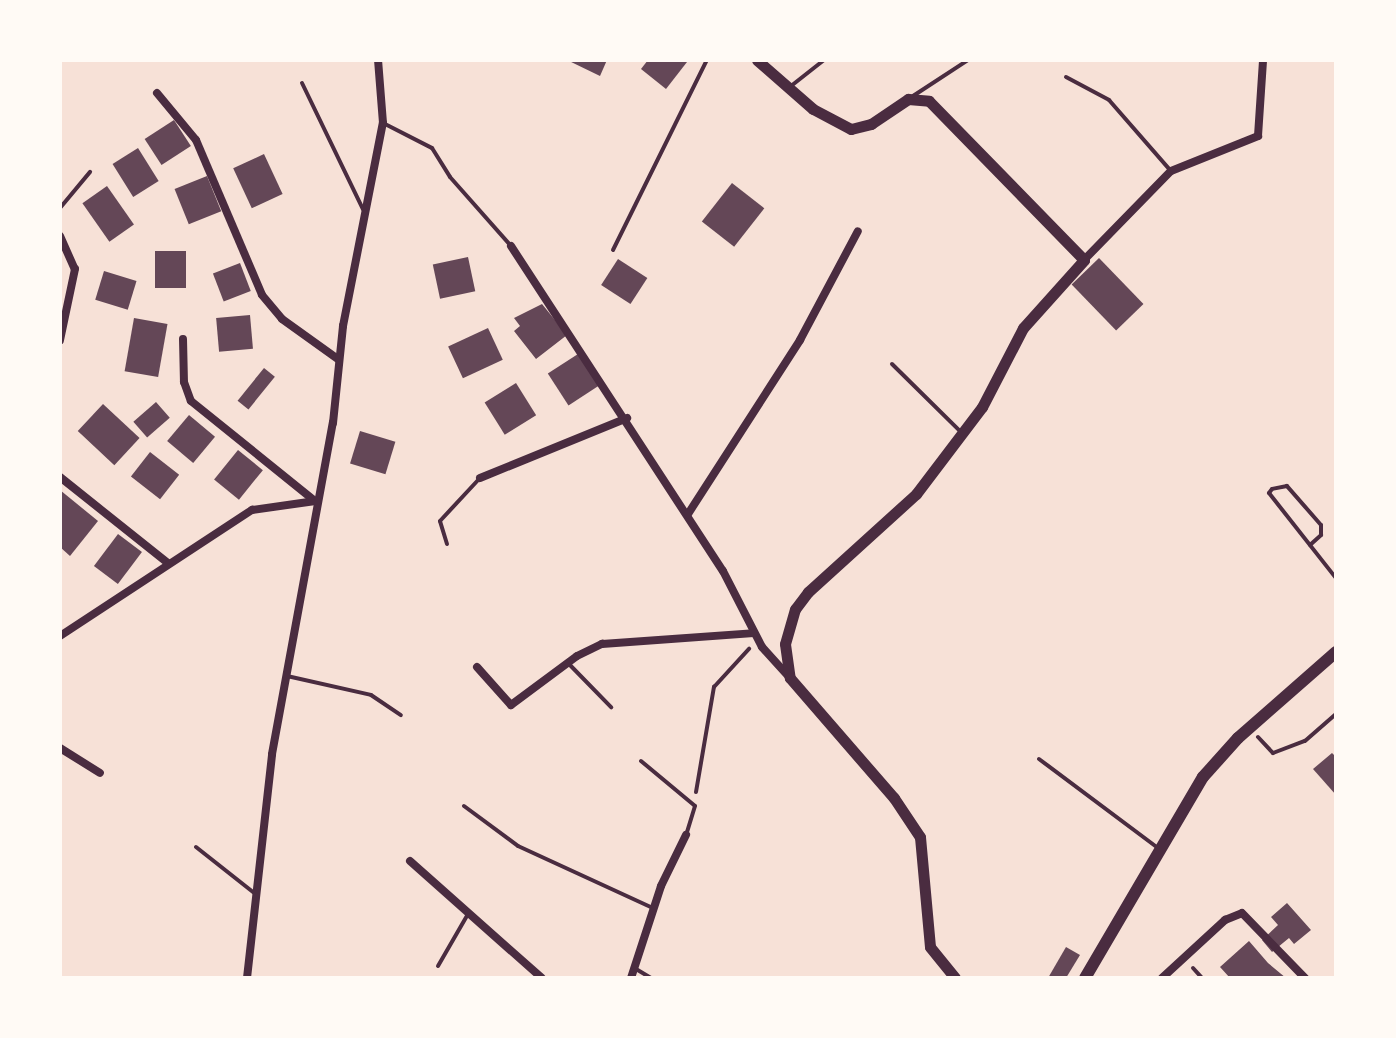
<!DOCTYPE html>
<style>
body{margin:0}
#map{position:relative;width:1396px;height:1038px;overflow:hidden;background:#f7e1d7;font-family:Manrope,sans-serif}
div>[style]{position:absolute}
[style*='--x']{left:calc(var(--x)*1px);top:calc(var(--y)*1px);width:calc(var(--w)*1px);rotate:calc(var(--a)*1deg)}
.building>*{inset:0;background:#644757;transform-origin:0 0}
.path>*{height:4px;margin:-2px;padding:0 2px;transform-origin:2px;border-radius:2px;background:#4a2c40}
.service>*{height:4px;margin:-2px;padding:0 2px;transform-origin:2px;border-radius:2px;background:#4a2c40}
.minor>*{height:8px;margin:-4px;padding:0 4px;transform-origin:4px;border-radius:4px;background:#4a2c40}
.tertiary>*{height:11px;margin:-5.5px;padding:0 5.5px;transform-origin:5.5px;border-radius:5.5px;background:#4a2c40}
.secondary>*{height:12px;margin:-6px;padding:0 6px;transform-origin:6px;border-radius:6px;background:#4a2c40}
span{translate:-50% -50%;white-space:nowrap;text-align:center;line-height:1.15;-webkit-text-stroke:6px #fffaf5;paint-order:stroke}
.frame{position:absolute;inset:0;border:62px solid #fffaf5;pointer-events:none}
</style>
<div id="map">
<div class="building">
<div style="clip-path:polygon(567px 60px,607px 60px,600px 76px)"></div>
<div style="clip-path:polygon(648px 60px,685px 60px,687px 62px,666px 89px,641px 69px)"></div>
<div style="left:174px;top:120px;width:31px;height:35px;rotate:57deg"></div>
<div style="left:138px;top:148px;width:39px;height:30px;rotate:58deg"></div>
<div style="left:264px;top:154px;width:44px;height:34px;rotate:65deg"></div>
<div style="left:207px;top:176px;width:38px;height:35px;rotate:68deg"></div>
<div style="left:732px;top:183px;width:41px;height:49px;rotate:38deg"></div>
<div style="left:107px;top:186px;width:47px;height:30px;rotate:55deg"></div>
<div style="left:155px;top:251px;width:31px;height:37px"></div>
<div style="left:468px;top:257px;width:35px;height:36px;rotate:78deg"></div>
<div style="left:1099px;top:258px;width:64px;height:38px;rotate:46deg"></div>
<div style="left:618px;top:259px;width:35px;height:31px;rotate:33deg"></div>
<div style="left:240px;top:263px;width:30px;height:29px;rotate:69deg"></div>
<div style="left:104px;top:271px;width:34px;height:30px;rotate:17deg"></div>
<div style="clip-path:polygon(542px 304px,567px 335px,536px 359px,514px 331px,520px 326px,514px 318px)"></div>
<div style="left:250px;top:315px;width:34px;height:34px;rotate:85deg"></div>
<div style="left:134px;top:318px;width:34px;height:54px;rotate:10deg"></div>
<div style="left:488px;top:328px;width:35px;height:44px;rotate:65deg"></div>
<div style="left:578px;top:354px;width:38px;height:36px;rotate:57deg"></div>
<div style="left:264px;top:368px;width:14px;height:42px;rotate:39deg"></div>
<div style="left:516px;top:383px;width:38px;height:37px;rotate:58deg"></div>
<div style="left:156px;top:402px;width:21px;height:30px;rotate:49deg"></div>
<div style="left:103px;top:404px;width:50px;height:37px;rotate:43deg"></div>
<div style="left:189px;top:415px;width:34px;height:34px;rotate:40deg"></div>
<div style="left:360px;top:431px;width:37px;height:34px;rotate:17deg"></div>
<div style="left:238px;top:450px;width:32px;height:38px;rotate:39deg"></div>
<div style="left:150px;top:452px;width:37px;height:31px;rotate:38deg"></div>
<div style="clip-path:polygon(60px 490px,98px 521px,70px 556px,60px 547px)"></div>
<div style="left:118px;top:534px;width:30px;height:40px;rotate:37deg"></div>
<div style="clip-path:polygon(1332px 753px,1336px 757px,1336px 795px,1313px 769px)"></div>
<div style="clip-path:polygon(1287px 903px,1311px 930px,1294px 944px,1289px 938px,1272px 952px,1262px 940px,1278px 925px,1271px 917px)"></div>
<div style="clip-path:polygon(1249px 941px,1268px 963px,1286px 978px,1230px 978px,1220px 967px)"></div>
<div style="clip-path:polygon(1066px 947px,1080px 955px,1066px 978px,1048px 978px)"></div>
</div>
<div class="path">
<div style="--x:1258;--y:737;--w:22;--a:47"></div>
<div style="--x:1273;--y:753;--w:34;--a:-21"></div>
<div style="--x:1305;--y:741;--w:41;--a:-41.1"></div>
<div style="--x:696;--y:792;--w:107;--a:-80.3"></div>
<div style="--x:714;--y:687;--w:52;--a:-47.4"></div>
<div style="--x:1193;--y:968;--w:13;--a:48"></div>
</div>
<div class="service">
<div style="--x:1066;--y:77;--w:49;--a:28.1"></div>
<div style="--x:1109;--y:100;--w:93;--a:48.9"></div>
<div style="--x:302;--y:83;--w:140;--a:64.2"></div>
<div style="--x:791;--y:86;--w:42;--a:-38.2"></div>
<div style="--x:913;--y:96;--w:66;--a:-33.2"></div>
<div style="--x:385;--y:124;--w:53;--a:27.1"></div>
<div style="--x:432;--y:148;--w:34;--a:58"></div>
<div style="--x:450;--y:177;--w:92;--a:48.5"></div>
<div style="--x:60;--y:208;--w:47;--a:-50.2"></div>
<div style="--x:613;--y:250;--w:212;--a:-63.7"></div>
<div style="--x:892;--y:364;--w:97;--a:44.6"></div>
<div style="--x:447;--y:544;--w:24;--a:-107"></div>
<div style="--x:440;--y:521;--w:57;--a:-47.1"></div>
<div style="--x:1310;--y:545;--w:15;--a:-42"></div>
<div style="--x:1321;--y:535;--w:10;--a:-90"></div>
<div style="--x:1321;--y:525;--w:52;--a:-131.1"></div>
<div style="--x:1287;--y:486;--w:15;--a:169"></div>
<div style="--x:1272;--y:489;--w:5;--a:127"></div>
<div style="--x:1269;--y:493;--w:108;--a:51.8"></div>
<div style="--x:568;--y:663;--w:62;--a:45.7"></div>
<div style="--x:287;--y:676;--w:86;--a:12.7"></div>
<div style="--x:371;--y:695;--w:36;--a:34"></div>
<div style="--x:1039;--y:759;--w:149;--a:36.8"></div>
<div style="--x:641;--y:761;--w:70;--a:39.8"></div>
<div style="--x:695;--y:806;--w:30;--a:107"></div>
<div style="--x:464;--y:806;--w:67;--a:36.5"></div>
<div style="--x:518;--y:846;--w:149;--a:24.7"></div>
<div style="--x:196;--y:847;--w:73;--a:38.3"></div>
<div style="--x:438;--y:966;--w:60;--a:-60"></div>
<div style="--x:636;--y:969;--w:17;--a:31"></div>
</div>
<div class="minor">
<div style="--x:157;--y:93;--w:61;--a:50.3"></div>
<div style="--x:196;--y:140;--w:168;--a:66.9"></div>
<div style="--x:262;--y:295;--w:31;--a:50"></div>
<div style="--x:282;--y:319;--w:70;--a:35.7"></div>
<div style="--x:60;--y:236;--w:36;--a:66"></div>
<div style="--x:75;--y:269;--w:73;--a:101.9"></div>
<div style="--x:511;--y:246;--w:388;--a:56.9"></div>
<div style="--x:723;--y:571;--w:85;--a:62.8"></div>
<div style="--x:762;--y:647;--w:42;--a:47.9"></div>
<div style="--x:1084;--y:260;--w:124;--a:-45.7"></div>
<div style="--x:1171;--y:171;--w:94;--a:-21.9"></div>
<div style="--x:1258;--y:136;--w:76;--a:-86.2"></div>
<div style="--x:183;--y:339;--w:43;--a:88.7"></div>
<div style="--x:184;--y:382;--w:20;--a:70"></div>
<div style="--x:191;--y:401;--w:159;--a:38.9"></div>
<div style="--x:60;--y:477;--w:139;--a:38.6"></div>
<div style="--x:480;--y:478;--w:159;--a:-22.2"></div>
<div style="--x:688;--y:514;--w:207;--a:-57.2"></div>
<div style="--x:800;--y:340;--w:123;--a:-62"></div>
<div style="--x:60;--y:636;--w:230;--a:-33.3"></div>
<div style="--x:252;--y:510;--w:64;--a:-8.1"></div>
<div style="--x:477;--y:667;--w:51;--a:48.2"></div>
<div style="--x:511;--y:705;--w:82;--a:-36.6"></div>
<div style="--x:577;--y:656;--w:28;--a:-26"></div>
<div style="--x:602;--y:644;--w:152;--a:-4.1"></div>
<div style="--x:60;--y:748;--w:47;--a:32"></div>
<div style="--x:410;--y:861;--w:176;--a:41.6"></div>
<div style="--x:247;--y:978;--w:225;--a:-83.6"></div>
<div style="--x:272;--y:754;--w:337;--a:-79.6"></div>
<div style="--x:333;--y:423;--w:98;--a:-84.1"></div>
<div style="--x:343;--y:326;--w:207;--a:-78.9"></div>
<div style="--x:383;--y:123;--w:63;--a:-94.5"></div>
<div style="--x:631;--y:978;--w:97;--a:-71.9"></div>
<div style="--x:661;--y:886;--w:57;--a:-63.9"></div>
<div style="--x:1162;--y:978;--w:86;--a:-42.6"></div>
<div style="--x:1225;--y:920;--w:18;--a:-22"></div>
<div style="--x:1242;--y:913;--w:91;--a:45.9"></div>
</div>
<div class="tertiary">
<div style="--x:757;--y:60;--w:74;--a:41.2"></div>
<div style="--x:813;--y:109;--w:43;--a:27.8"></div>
<div style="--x:851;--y:129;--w:21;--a:-14"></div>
<div style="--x:871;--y:124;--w:45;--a:-34"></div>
<div style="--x:908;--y:99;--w:21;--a:5"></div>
<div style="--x:929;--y:101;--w:222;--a:45.7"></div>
<div style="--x:1084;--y:260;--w:91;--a:131.9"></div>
<div style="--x:1023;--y:328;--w:89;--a:117.4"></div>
<div style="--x:982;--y:407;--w:109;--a:127.2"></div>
<div style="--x:916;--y:494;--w:146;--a:137.8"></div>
<div style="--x:808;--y:592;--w:21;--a:127"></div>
<div style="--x:795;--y:609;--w:36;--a:106"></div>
<div style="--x:785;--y:644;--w:34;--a:82"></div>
<div style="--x:790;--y:678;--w:159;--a:49.1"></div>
<div style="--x:894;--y:798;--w:47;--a:56.3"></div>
<div style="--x:920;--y:837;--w:110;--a:84.8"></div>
<div style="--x:930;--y:947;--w:40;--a:51"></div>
</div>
<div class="secondary">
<div style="--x:1085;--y:978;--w:233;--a:-59.6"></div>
<div style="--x:1203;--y:777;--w:52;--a:-48.1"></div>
<div style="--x:1238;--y:738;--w:130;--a:-41.3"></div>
</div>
<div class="frame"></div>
</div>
